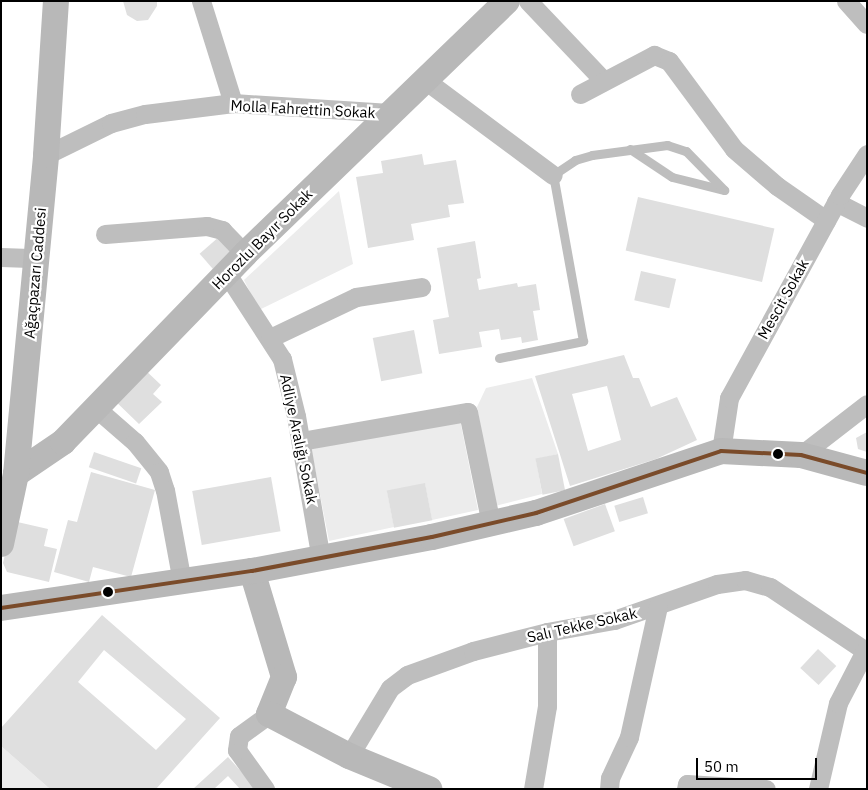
<!DOCTYPE html>
<meta charset="utf-8">
<style>
body{margin:0}
#map{position:relative;width:868px;height:790px;overflow:hidden;background:#fff;font-family:"IBM Plex Sans",sans-serif}
div>[style]{position:absolute}
[style*='--x']{left:calc(var(--x)*1px);top:calc(var(--y)*1px);width:calc(var(--w)*1px);rotate:calc(var(--a)*1deg)}
.green>*{inset:0;background:#ececec}
.building>*{inset:0;background:#dfdfdf;transform-origin:0 0}
.lane>*{height:9px;margin:-4.5px;padding:0 4.5px;transform-origin:4.5px;border-radius:4.5px;background:#bebebe}
.street>*{height:19px;margin:-9.5px;padding:0 9.5px;transform-origin:9.5px;border-radius:9.5px;background:#bebebe}
.secondary>*{height:26px;margin:-13px;padding:0 13px;transform-origin:13px;border-radius:13px;background:#b8b8b8}
.bus-1>*{height:4px;margin:-2px;padding:0 2px;transform-origin:2px;border-radius:2px;background:#7a4b2a}
.dots>*{width:14px;height:14px;translate:-50% -50%;box-sizing:border-box;border:2px solid #fff;border-radius:50%}
span{translate:-50% -50%;white-space:nowrap;text-align:center;line-height:1.15;-webkit-text-stroke:4.5px #fff;paint-order:stroke}
.street-label{font-size:15px;color:#000}
.frame{position:absolute;inset:0;border:2px solid #000;pointer-events:none}
.scale{position:absolute;left:696px;top:758px;width:121px;height:22px;box-sizing:border-box;border:2px solid #000;border-top:0;padding-left:6px;font-size:15px;line-height:18px;white-space:nowrap;color:#000;-webkit-text-stroke:4px #fff;paint-order:stroke}
</style>
<div id="map">
<div class="green">
<div style="clip-path:polygon(339px 191px,353px 264px,259px 310px,244px 280px)"></div>
<div style="clip-path:polygon(532px 378px,558px 454px,536px 459px,542px 494px,495px 506px,477px 407px,486px 388px)"></div>
<div style="clip-path:polygon(460px 420px,478px 510px,432px 520px,425px 484px,387px 491px,394px 527px,329px 541px,311px 448px)"></div>
<div style="clip-path:polygon(1px 746px,50px 789px,1px 789px)"></div>
</div>
<div class="building">
<div style="clip-path:polygon(123px 1px,157px 1px,157px 6px,148px 20px,137px 21px,127px 15px)"></div>
<div style="clip-path:polygon(422px 154px,424px 165px,456px 160px,464px 203px,448px 205px,450px 217px,411px 224px,414px 240px,368px 248px,356px 177px,383px 173px,381px 161px)"></div>
<div style="left:638px;top:197px;width:140px;height:55px;rotate:13deg"></div>
<div style="left:220px;top:236px;width:20px;height:27px;rotate:49deg"></div>
<div style="clip-path:polygon(475px 241px,481px 278px,477px 279px,479px 290px,517px 283px,518px 287px,536px 284px,540px 310px,533px 311px,538px 340px,522px 343px,521px 337px,501px 340px,499px 329px,479px 332px,482px 347px,439px 354px,433px 320px,449px 317px,437px 248px)"></div>
<div style="left:641px;top:271px;width:36px;height:30px;rotate:13deg"></div>
<div style="left:414px;top:330px;width:44px;height:42px;rotate:79deg"></div>
<div style="clip-path:polygon(evenodd,624px 355px,633px 378px,639px 378px,651px 407px,677px 397px,697px 440px,656px 459px,570px 486px,535px 376px,624px 355px,607px 386px,621px 440px,588px 451px,572px 394px,607px 386px)"></div>
<div style="clip-path:polygon(142px 367px,161px 385px,153px 394px,162px 402px,139px 424px,110px 396px)"></div>
<div style="clip-path:polygon(867px 432px,867px 452px,858px 449px,856px 438px)"></div>
<div style="left:94px;top:452px;width:50px;height:16px;rotate:19deg"></div>
<div style="left:558px;top:454px;width:37px;height:23px;rotate:79deg"></div>
<div style="clip-path:polygon(91px 472px,155px 490px,131px 577px,93px 567px,89px 582px,54px 572px,68px 520px,77px 522px)"></div>
<div style="left:271px;top:477px;width:55px;height:80px;rotate:80deg"></div>
<div style="left:425px;top:483px;width:38px;height:39px;rotate:79deg"></div>
<div style="left:643px;top:497px;width:17px;height:30px;rotate:73deg"></div>
<div style="left:605px;top:504px;width:29px;height:44px;rotate:70deg"></div>
<div style="clip-path:polygon(13px 521px,48px 529px,44px 546px,57px 549px,49px 582px,7px 572px,3px 563px)"></div>
<div style="clip-path:polygon(evenodd,102px 615px,220px 718px,156px 789px,50px 789px,1px 746px,1px 728px,102px 615px,104px 650px,186px 719px,156px 750px,78px 682px,104px 650px)"></div>
<div style="left:818px;top:649px;width:25px;height:26px;rotate:43deg"></div>
<div style="clip-path:polygon(228px 757px,257px 789px,240px 789px,228px 776px,214px 789px,193px 789px)"></div>
</div>
<div class="lane">
<div style="--x:630;--y:149;--w:50;--a:33.7"></div>
<div style="--x:672;--y:177;--w:54;--a:14"></div>
<div style="--x:499;--y:358;--w:86;--a:-11.4"></div>
<div style="--x:583;--y:341;--w:169;--a:-100.2"></div>
<div style="--x:553;--y:175;--w:27;--a:-34"></div>
<div style="--x:575;--y:160;--w:18;--a:-16"></div>
<div style="--x:592;--y:155;--w:76;--a:-7.6"></div>
<div style="--x:667;--y:145;--w:20;--a:18"></div>
<div style="--x:686;--y:151;--w:54;--a:45.7"></div>
</div>
<div class="street">
<div style="--x:201;--y:1;--w:107;--a:72.6"></div>
<div style="--x:528;--y:1;--w:110;--a:46.5"></div>
<div style="--x:846;--y:1;--w:31;--a:48"></div>
<div style="--x:425;--y:80;--w:159;--a:36.6"></div>
<div style="--x:580;--y:94;--w:84;--a:-27.8"></div>
<div style="--x:654;--y:55;--w:16;--a:22"></div>
<div style="--x:669;--y:61;--w:109;--a:53.5"></div>
<div style="--x:734;--y:149;--w:57;--a:40.7"></div>
<div style="--x:777;--y:186;--w:60;--a:34.8"></div>
<div style="--x:46;--y:155;--w:72;--a:-26.2"></div>
<div style="--x:111;--y:123;--w:35;--a:-15"></div>
<div style="--x:145;--y:114;--w:89;--a:-7.1"></div>
<div style="--x:233;--y:103;--w:157;--a:3.6"></div>
<div style="--x:836;--y:202;--w:35;--a:27"></div>
<div style="--x:105;--y:234;--w:102;--a:-4.5"></div>
<div style="--x:207;--y:226;--w:16;--a:15"></div>
<div style="--x:222;--y:230;--w:33;--a:46"></div>
<div style="--x:1;--y:257;--w:36;--a:2"></div>
<div style="--x:227;--y:274;--w:101;--a:57.1"></div>
<div style="--x:282;--y:359;--w:59;--a:76.2"></div>
<div style="--x:296;--y:416;--w:145;--a:80.1"></div>
<div style="--x:270;--y:338;--w:95;--a:-25.5"></div>
<div style="--x:356;--y:297;--w:66;--a:-8.7"></div>
<div style="--x:97;--y:409;--w:50;--a:41"></div>
<div style="--x:135;--y:442;--w:38;--a:51"></div>
<div style="--x:159;--y:472;--w:19;--a:72"></div>
<div style="--x:165;--y:490;--w:94;--a:79.5"></div>
<div style="--x:301;--y:441;--w:169;--a:-9.9"></div>
<div style="--x:468;--y:412;--w:114;--a:78.4"></div>
<div style="--x:721;--y:451;--w:54;--a:-81.4"></div>
<div style="--x:729;--y:398;--w:231;--a:-61.3"></div>
<div style="--x:840;--y:195;--w:49;--a:-56.6"></div>
<div style="--x:801;--y:455;--w:83;--a:-37.7"></div>
<div style="--x:349;--y:756;--w:79;--a:-58.9"></div>
<div style="--x:390;--y:688;--w:21;--a:-37"></div>
<div style="--x:407;--y:675;--w:70;--a:-20"></div>
<div style="--x:473;--y:651;--w:76;--a:-14.4"></div>
<div style="--x:547;--y:632;--w:68;--a:-10.2"></div>
<div style="--x:614;--y:620;--w:109;--a:-19.3"></div>
<div style="--x:717;--y:584;--w:28;--a:-8"></div>
<div style="--x:745;--y:580;--w:26;--a:16"></div>
<div style="--x:770;--y:587;--w:117;--a:33.8"></div>
<div style="--x:265;--y:789;--w:48;--a:-125.7"></div>
<div style="--x:237;--y:750;--w:14;--a:-82"></div>
<div style="--x:239;--y:736;--w:37;--a:-36"></div>
<div style="--x:533;--y:789;--w:84;--a:-80.4"></div>
<div style="--x:547;--y:706;--w:74;--a:-90"></div>
<div style="--x:609;--y:789;--w:11;--a:-85"></div>
<div style="--x:610;--y:778;--w:45;--a:-65.1"></div>
<div style="--x:629;--y:737;--w:134;--a:-77.5"></div>
<div style="--x:686;--y:789;--w:5;--a:-79"></div>
<div style="--x:687;--y:784;--w:79;--a:3.6"></div>
<div style="--x:818;--y:789;--w:88;--a:-76.9"></div>
<div style="--x:838;--y:703;--w:59;--a:-62.6"></div>
</div>
<div class="secondary">
<div style="--x:16;--y:474;--w:57;--a:-34.2"></div>
<div style="--x:63;--y:442;--w:262;--a:-45.9"></div>
<div style="--x:245;--y:254;--w:364;--a:-44"></div>
<div style="--x:1;--y:544;--w:72;--a:-77.9"></div>
<div style="--x:16;--y:474;--w:320;--a:-84.6"></div>
<div style="--x:46;--y:155;--w:154;--a:-86.3"></div>
<div style="--x:252;--y:571;--w:111;--a:73.2"></div>
<div style="--x:284;--y:677;--w:40;--a:112"></div>
<div style="--x:269;--y:714;--w:90;--a:27.7"></div>
<div style="--x:349;--y:756;--w:87;--a:22.4"></div>
<div style="--x:1;--y:608;--w:254;--a:-8.4"></div>
<div style="--x:252;--y:571;--w:183;--a:-10.7"></div>
<div style="--x:432;--y:537;--w:107;--a:-13"></div>
<div style="--x:536;--y:513;--w:195;--a:-18.5"></div>
<div style="--x:721;--y:451;--w:80;--a:2.9"></div>
<div style="--x:801;--y:455;--w:68;--a:15.3"></div>
</div>
<div class="bus-1">
<div style="--x:1;--y:608;--w:254;--a:-8.4"></div>
<div style="--x:252;--y:571;--w:183;--a:-10.7"></div>
<div style="--x:432;--y:537;--w:107;--a:-13"></div>
<div style="--x:536;--y:513;--w:195;--a:-18.5"></div>
<div style="--x:721;--y:451;--w:80;--a:2.9"></div>
<div style="--x:801;--y:455;--w:68;--a:15.3"></div>
</div>
<div class="dots">
<div style="left:778px;top:454px;background:#000"></div>
<div style="left:108px;top:592px;background:#000"></div>
</div>
<div class="street-label">
<span style="left:303px;top:109px;rotate:3deg">Molla Fahrettin Sokak</span>
<span style="left:262px;top:239px;rotate:-45deg">Horozlu Bayır Sokak</span>
<span style="left:35px;top:273px;rotate:-85deg">Ağaçpazarı Caddesi</span>
<span style="left:783px;top:299px;rotate:-61deg">Mescit Sokak</span>
<span style="left:299px;top:439px;rotate:78deg">Adliye Aralığı Sokak</span>
<span style="left:582px;top:625px;rotate:-13deg">Salı Tekke Sokak</span>
</div>
<div class="frame"></div>
<div class="scale">50 m</div>
</div>
